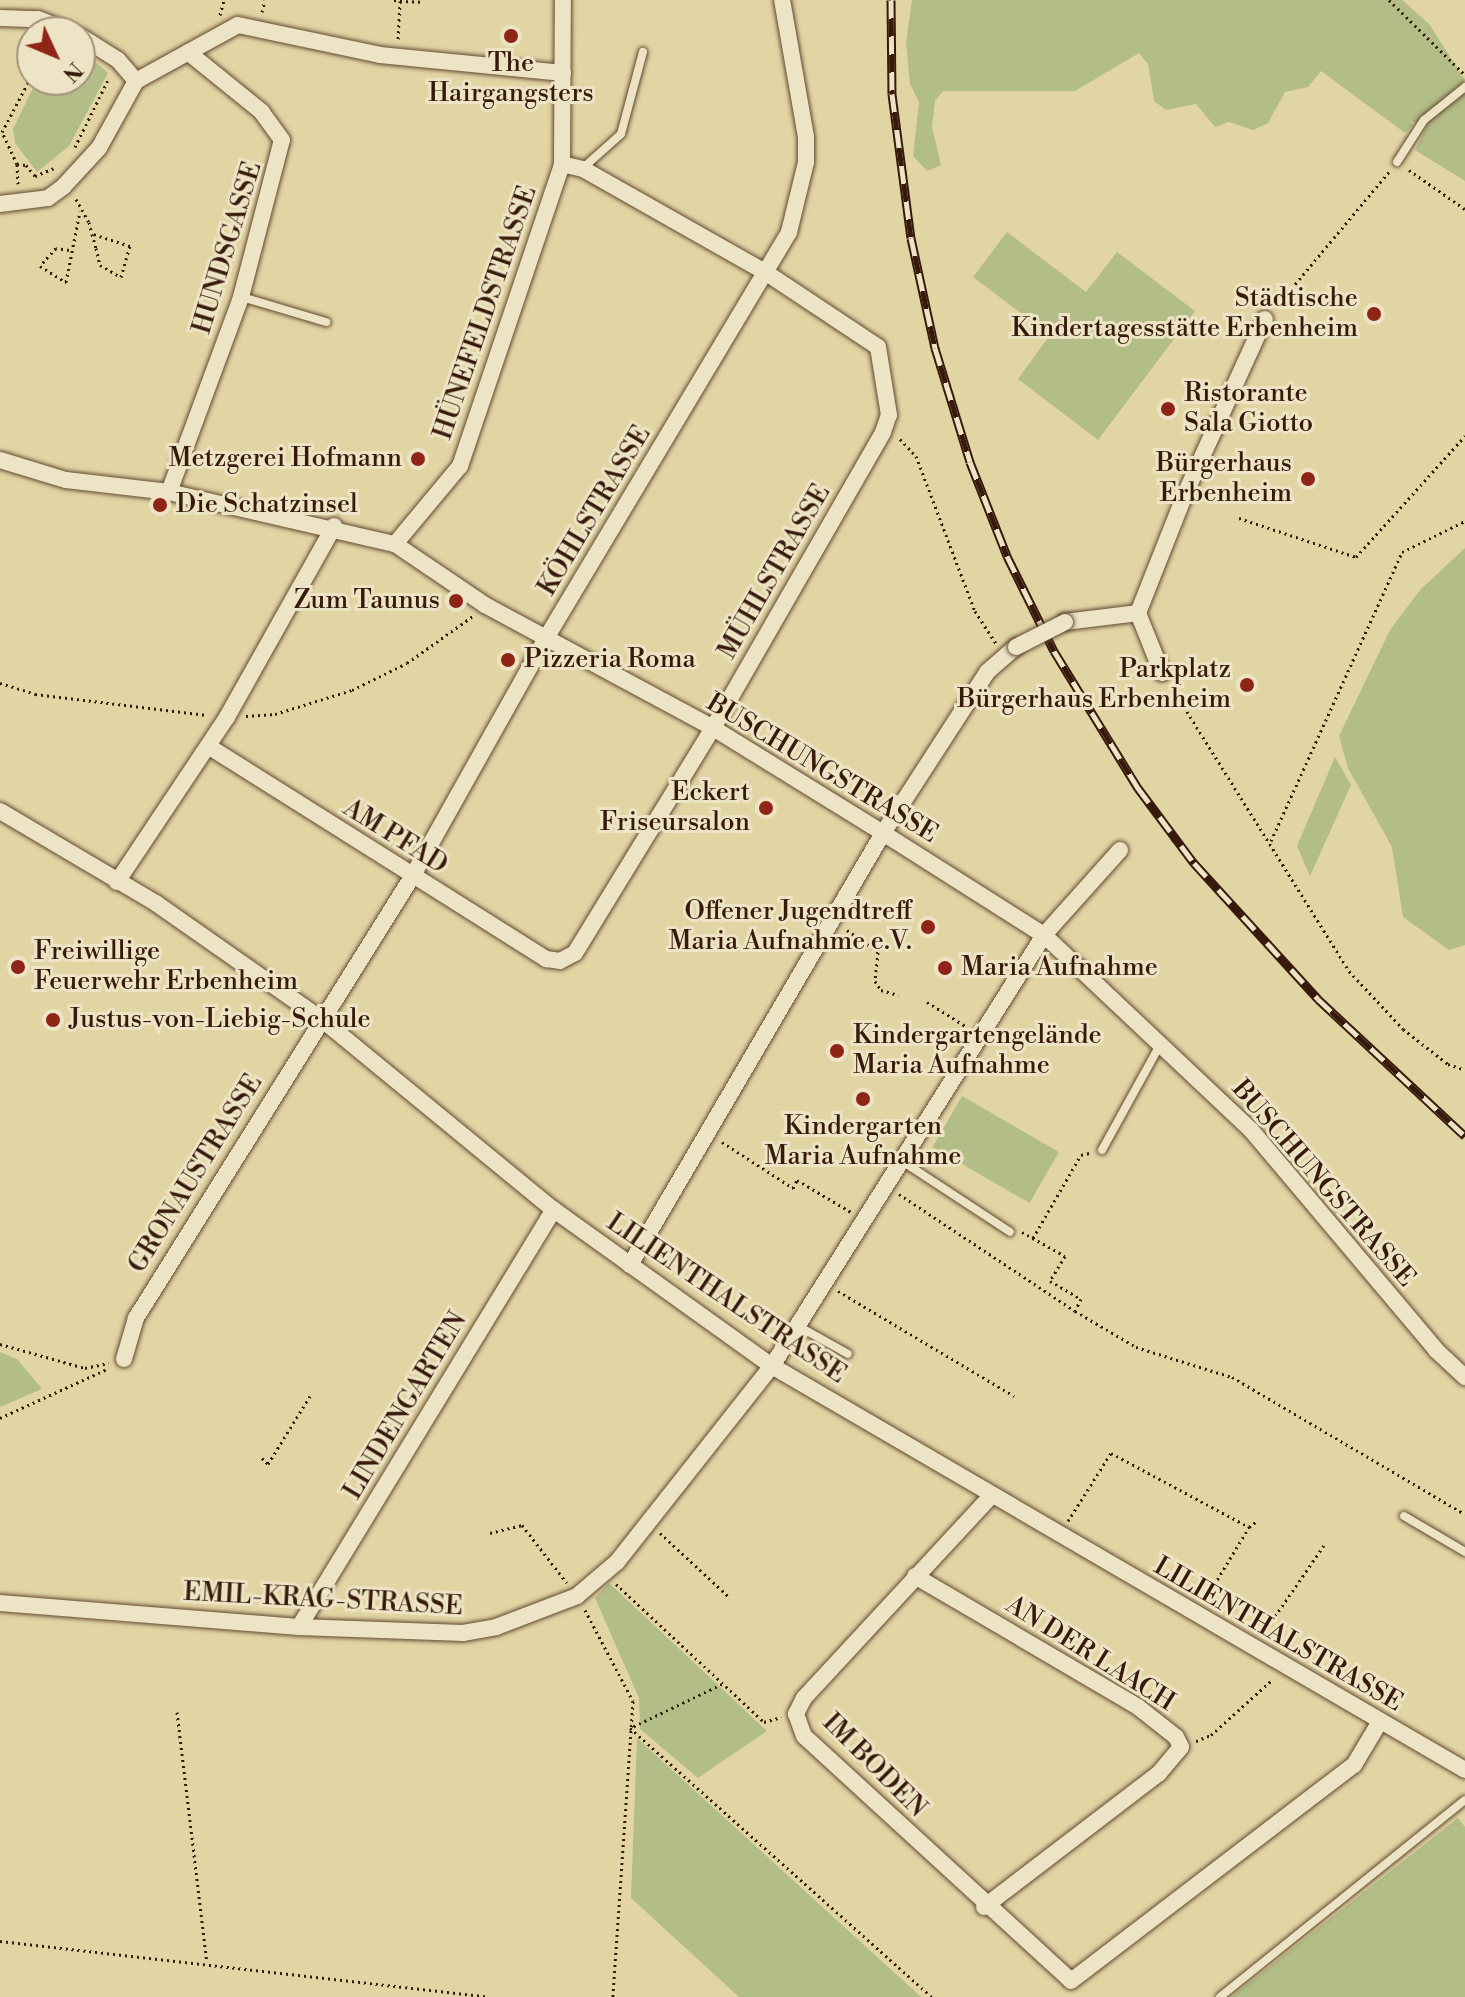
<!DOCTYPE html>
<meta charset="utf-8">
<style>
body{margin:0}
#map{position:relative;width:1465px;height:1997px;overflow:hidden;background:#e2d5a4;font-family:"Libre Bodoni",serif}
div>[style]{position:absolute}
[style*='--x']{left:calc(var(--x)*1px);top:calc(var(--y)*1px);width:calc(var(--w)*1px);rotate:calc(var(--a)*1deg)}
.green>*{inset:0;background:#b2bd87;transform-origin:0 0}
.path>*{height:3px;margin-top:-1.5px;transform-origin:0;background:repeating-linear-gradient(90deg,#371a0c 0 2px,transparent 0 6px)}
.roads{filter:drop-shadow(0 0 2px #624932) drop-shadow(0 0 2px #624932)}
.lane>*{height:8px;margin:-4px;padding:0 4px;transform-origin:4px;border-radius:4px;background:#ece4c4}
.street>*{height:16px;margin:-8px;padding:0 8px;transform-origin:8px;border-radius:8px;background:#ece4c4}
.rail>*{height:9px;margin-top:-4.5px;transform-origin:0;background:repeating-linear-gradient(90deg,#ece4c4 0 18px,#371a0c 0 36px);box-sizing:border-box;border-block:2px solid #371a0c}
.bridges{filter:drop-shadow(0 0 2px #624932) drop-shadow(0 0 2px #624932)}
.street-bridge>*{height:16px;margin:-8px;padding:0 8px;transform-origin:8px;border-radius:8px;background:#ece4c4}
.dots>*{width:22px;height:22px;translate:-50% -50%;box-sizing:border-box;border:4px solid #ece4c4;border-radius:50%}
span{translate:-50% -50%;white-space:nowrap;text-align:center;line-height:1.15;-webkit-text-stroke:6px #ece4c4;paint-order:stroke}
.poi-label{font-size:26px;color:#371a0c}
.right{translate:-100% -50%;text-align:right}
.left{translate:0 -50%;text-align:left}
.street-label{font-size:26px;color:#371a0c}
.north{position:absolute;left:16px;top:16px;width:80px;height:80px;box-sizing:border-box;background:#ece4c4;border:2px solid #a4937a;border-radius:50%;rotate:134deg;font-size:22px;font-weight:700;line-height:32px;text-align:center;color:#371a0c}
.north::after{content:'';display:block;margin:auto;width:28px;height:36px;background:#8f2418;clip-path:polygon(50% 0,100% 100%,50% 72%,0 100%)}
</style>
<div id="map">
<div class="green">
<div style="clip-path:polygon(912px 0,1402px 0,1429px 24px,1465px 80px,1417px 123px,1410px 121px,1413px 125px,1405px 133px,1321px 71px,1308px 87px,1285px 92px,1268px 123px,1253px 130px,1229px 122px,1215px 127px,1196px 104px,1166px 110px,1154px 101px,1148px 64px,1139px 53px,1075px 91px,943px 91px,935px 101px,932px 127px,941px 165px,927px 171px,913px 156px,919px 102px,910px 84px,906px 43px)"></div>
<div style="clip-path:polygon(80px 49px,108px 73px,69px 146px,37px 172px,15px 143px,13px 129px,37px 80px,80px 80px)"></div>
<div style="clip-path:polygon(1465px 91px,1465px 181px,1415px 150px,1429px 122px)"></div>
<div style="clip-path:polygon(1007px 232px,1086px 292px,1117px 252px,1195px 311px,1098px 440px,1018px 379px,1050px 335px,973px 277px)"></div>
<div style="clip-path:polygon(1465px 548px,1465px 945px,1449px 950px,1403px 917px,1392px 847px,1348px 768px,1339px 736px,1390px 630px,1420px 590px)"></div>
<div style="clip-path:polygon(1335px 757px,1351px 785px,1310px 876px,1297px 846px)"></div>
<div style="left:962px;top:1096px;width:112px;height:59px;rotate:30deg"></div>
<div style="clip-path:polygon(0 1352px,17px 1359px,42px 1389px,0 1407px)"></div>
<div style="clip-path:polygon(609px 1583px,767px 1731px,698px 1778px,640px 1729px,639px 1698px,595px 1598px)"></div>
<div style="clip-path:polygon(637px 1738px,921px 1997px,739px 1997px,631px 1898px)"></div>
<div style="clip-path:polygon(1458px 1818px,1465px 1827px,1465px 1997px,1231px 1997px)"></div>
</div>
<div class="path">
<div style="--x:394;--y:0;--w:6;--a:9"></div>
<div style="--x:400;--y:1;--w:40;--a:92.9"></div>
<div style="--x:1389;--y:0;--w:107;--a:44.6"></div>
<div style="--x:400;--y:1;--w:23;--a:2"></div>
<div style="--x:262;--y:12;--w:12;--a:-76"></div>
<div style="--x:220;--y:15;--w:16;--a:-75"></div>
<div style="--x:75;--y:147;--w:77;--a:-63.8"></div>
<div style="--x:17;--y:164;--w:9;--a:6"></div>
<div style="--x:26;--y:165;--w:14;--a:51"></div>
<div style="--x:35;--y:176;--w:23;--a:-23"></div>
<div style="--x:1409;--y:170;--w:68;--a:34.9"></div>
<div style="--x:18;--y:184;--w:20;--a:-93"></div>
<div style="--x:17;--y:164;--w:35;--a:-115"></div>
<div style="--x:2;--y:132;--w:64;--a:-62.2"></div>
<div style="--x:76;--y:199;--w:26;--a:61"></div>
<div style="--x:89;--y:222;--w:12;--a:76"></div>
<div style="--x:92;--y:234;--w:15;--a:74"></div>
<div style="--x:96;--y:248;--w:17;--a:77"></div>
<div style="--x:100;--y:265;--w:24;--a:30"></div>
<div style="--x:121;--y:277;--w:32;--a:-74"></div>
<div style="--x:130;--y:246;--w:40;--a:-162"></div>
<div style="--x:69;--y:250;--w:13;--a:-171"></div>
<div style="--x:56;--y:248;--w:24;--a:132"></div>
<div style="--x:40;--y:266;--w:31;--a:32"></div>
<div style="--x:66;--y:282;--w:72;--a:-78.8"></div>
<div style="--x:1276;--y:307;--w:176;--a:-50.1"></div>
<div style="--x:900;--y:439;--w:23;--a:47"></div>
<div style="--x:916;--y:456;--w:166;--a:69.2"></div>
<div style="--x:975;--y:611;--w:38;--a:57"></div>
<div style="--x:1239;--y:518;--w:123;--a:18.4"></div>
<div style="--x:1356;--y:557;--w:163;--a:-48"></div>
<div style="--x:0;--y:683;--w:37;--a:17"></div>
<div style="--x:35;--y:694;--w:173;--a:7"></div>
<div style="--x:1171;--y:686;--w:336;--a:58"></div>
<div style="--x:1349;--y:971;--w:79;--a:47"></div>
<div style="--x:1403;--y:1029;--w:57;--a:37.9"></div>
<div style="--x:1448;--y:1064;--w:18;--a:19"></div>
<div style="--x:246;--y:716;--w:29;--a:-4"></div>
<div style="--x:275;--y:714;--w:81;--a:-17.3"></div>
<div style="--x:352;--y:690;--w:61;--a:-26.1"></div>
<div style="--x:407;--y:663;--w:81;--a:-35.5"></div>
<div style="--x:1271;--y:841;--w:317;--a:-65.6"></div>
<div style="--x:1402;--y:552;--w:70;--a:-26.2"></div>
<div style="--x:847;--y:930;--w:38;--a:35"></div>
<div style="--x:878;--y:952;--w:29;--a:96"></div>
<div style="--x:875;--y:981;--w:11;--a:56"></div>
<div style="--x:881;--y:990;--w:18;--a:16"></div>
<div style="--x:927;--y:1002;--w:47;--a:32"></div>
<div style="--x:722;--y:1142;--w:85;--a:32.9"></div>
<div style="--x:793;--y:1188;--w:9;--a:-63"></div>
<div style="--x:797;--y:1180;--w:63;--a:30.7"></div>
<div style="--x:899;--y:1194;--w:211;--a:33.6"></div>
<div style="--x:1022;--y:1232;--w:49;--a:29.2"></div>
<div style="--x:1065;--y:1256;--w:29;--a:121"></div>
<div style="--x:1050;--y:1281;--w:36;--a:30"></div>
<div style="--x:1081;--y:1299;--w:13;--a:117"></div>
<div style="--x:1075;--y:1311;--w:71;--a:30.5"></div>
<div style="--x:1136;--y:1347;--w:101;--a:17.4"></div>
<div style="--x:1232;--y:1377;--w:270;--a:30.5"></div>
<div style="--x:1033;--y:1238;--w:96;--a:-60"></div>
<div style="--x:1081;--y:1155;--w:9;--a:-13"></div>
<div style="--x:838;--y:1291;--w:205;--a:30.8"></div>
<div style="--x:0;--y:1344;--w:88;--a:15.8"></div>
<div style="--x:85;--y:1368;--w:24;--a:-12"></div>
<div style="--x:0;--y:1418;--w:120;--a:-24.6"></div>
<div style="--x:262;--y:1458;--w:8;--a:45"></div>
<div style="--x:268;--y:1464;--w:80;--a:-58.3"></div>
<div style="--x:1068;--y:1521;--w:80;--a:-57.7"></div>
<div style="--x:1111;--y:1453;--w:157;--a:28.2"></div>
<div style="--x:1249;--y:1527;--w:10;--a:-37"></div>
<div style="--x:490;--y:1533;--w:33;--a:-14"></div>
<div style="--x:522;--y:1525;--w:73;--a:52.2"></div>
<div style="--x:660;--y:1533;--w:93;--a:42.8"></div>
<div style="--x:616;--y:1584;--w:202;--a:43"></div>
<div style="--x:764;--y:1722;--w:18;--a:-16"></div>
<div style="--x:1205;--y:1600;--w:85;--a:-58.9"></div>
<div style="--x:585;--y:1610;--w:103;--a:62.2"></div>
<div style="--x:633;--y:1701;--w:297;--a:93.9"></div>
<div style="--x:1265;--y:1631;--w:104;--a:-55.5"></div>
<div style="--x:722;--y:1684;--w:102;--a:154.4"></div>
<div style="--x:630;--y:1728;--w:404;--a:41.7"></div>
<div style="--x:177;--y:1712;--w:252;--a:83.2"></div>
<div style="--x:1196;--y:1741;--w:16;--a:-22"></div>
<div style="--x:1211;--y:1735;--w:84;--a:-42.1"></div>
<div style="--x:0;--y:1941;--w:492;--a:6.5"></div>
</div>
<div class="roads">
<div class="lane">
<div style="--x:1397;--y:162;--w:50;--a:-57.3"></div>
<div style="--x:1424;--y:120;--w:53;--a:-38.8"></div>
<div style="--x:583;--y:168;--w:51;--a:-41.8"></div>
<div style="--x:621;--y:134;--w:85;--a:-75"></div>
<div style="--x:242;--y:297;--w:88;--a:16.6"></div>
<div style="--x:1102;--y:1150;--w:120;--a:-61.1"></div>
<div style="--x:902;--y:1161;--w:129;--a:33.3"></div>
<div style="--x:798;--y:1326;--w:57;--a:29.2"></div>
<div style="--x:1404;--y:1516;--w:71;--a:30.5"></div>
<div style="--x:1220;--y:1997;--w:314;--a:-38.8"></div>
</div>
<div class="street">
<div style="--x:0;--y:18;--w:38;--a:2"></div>
<div style="--x:38;--y:19;--w:36;--a:21"></div>
<div style="--x:80;--y:36;--w:45;--a:32.3"></div>
<div style="--x:118;--y:60;--w:28;--a:49"></div>
<div style="--x:0;--y:204;--w:48;--a:-7.1"></div>
<div style="--x:48;--y:198;--w:19;--a:-36"></div>
<div style="--x:63;--y:187;--w:53;--a:-47.3"></div>
<div style="--x:99;--y:148;--w:77;--a:-61.1"></div>
<div style="--x:136;--y:81;--w:116;--a:-28.8"></div>
<div style="--x:238;--y:25;--w:145;--a:11.9"></div>
<div style="--x:380;--y:55;--w:184;--a:5.6"></div>
<div style="--x:0;--y:460;--w:69;--a:16.9"></div>
<div style="--x:66;--y:480;--w:104;--a:6.6"></div>
<div style="--x:169;--y:492;--w:232;--a:13"></div>
<div style="--x:395;--y:544;--w:109;--a:34.1"></div>
<div style="--x:485;--y:605;--w:259;--a:28.3"></div>
<div style="--x:713;--y:728;--w:200;--a:31.7"></div>
<div style="--x:883;--y:833;--w:191;--a:32.4"></div>
<div style="--x:1044;--y:935;--w:284;--a:43.3"></div>
<div style="--x:1251;--y:1130;--w:287;--a:49.9"></div>
<div style="--x:1436;--y:1350;--w:40;--a:43"></div>
<div style="--x:169;--y:492;--w:208;--a:-69.7"></div>
<div style="--x:241;--y:297;--w:162;--a:-75.4"></div>
<div style="--x:282;--y:140;--w:34;--a:-126"></div>
<div style="--x:262;--y:112;--w:95;--a:-141"></div>
<div style="--x:395;--y:544;--w:102;--a:-50.2"></div>
<div style="--x:460;--y:466;--w:319;--a:-71.3"></div>
<div style="--x:562;--y:164;--w:164;--a:-89.7"></div>
<div style="--x:1065;--y:622;--w:74;--a:-7"></div>
<div style="--x:1162;--y:673;--w:65;--a:-111.8"></div>
<div style="--x:1138;--y:613;--w:130;--a:-68.4"></div>
<div style="--x:1186;--y:492;--w:190;--a:-65.5"></div>
<div style="--x:208;--y:746;--w:400;--a:32.2"></div>
<div style="--x:546;--y:959;--w:14;--a:8"></div>
<div style="--x:560;--y:961;--w:17;--a:-28"></div>
<div style="--x:575;--y:953;--w:264;--a:-58.5"></div>
<div style="--x:713;--y:728;--w:341;--a:-60.1"></div>
<div style="--x:883;--y:432;--w:18;--a:-71"></div>
<div style="--x:889;--y:415;--w:69;--a:-99.2"></div>
<div style="--x:878;--y:347;--w:136;--a:-146.4"></div>
<div style="--x:765;--y:272;--w:209;--a:-150.5"></div>
<div style="--x:583;--y:169;--w:22;--a:-167"></div>
<div style="--x:0;--y:811;--w:182;--a:30.6"></div>
<div style="--x:157;--y:904;--w:199;--a:35"></div>
<div style="--x:320;--y:1018;--w:303;--a:39.4"></div>
<div style="--x:554;--y:1210;--w:268;--a:35.6"></div>
<div style="--x:772;--y:1366;--w:802;--a:30.24"></div>
<div style="--x:117;--y:882;--w:198;--a:-56.3"></div>
<div style="--x:227;--y:717;--w:219;--a:-60.7"></div>
<div style="--x:630;--y:1265;--w:501;--a:-59.64"></div>
<div style="--x:883;--y:833;--w:192;--a:-57.1"></div>
<div style="--x:987;--y:672;--w:38;--a:-41"></div>
<div style="--x:124;--y:1359;--w:43;--a:-73.7"></div>
<div style="--x:136;--y:1318;--w:520;--a:-57.96"></div>
<div style="--x:412;--y:877;--w:272;--a:-60.7"></div>
<div style="--x:545;--y:640;--w:475;--a:-59.1"></div>
<div style="--x:789;--y:232;--w:72;--a:-76.3"></div>
<div style="--x:806;--y:162;--w:25;--a:-90"></div>
<div style="--x:806;--y:137;--w:139;--a:-99.9"></div>
<div style="--x:992;--y:1495;--w:277;--a:132.8"></div>
<div style="--x:804;--y:1698;--w:18;--a:117"></div>
<div style="--x:796;--y:1714;--w:23;--a:70"></div>
<div style="--x:804;--y:1736;--w:362;--a:42.5"></div>
<div style="--x:1071;--y:1981;--w:356;--a:-37.4"></div>
<div style="--x:1354;--y:1765;--w:49;--a:-59.2"></div>
<div style="--x:915;--y:1576;--w:259;--a:30.4"></div>
<div style="--x:1138;--y:1707;--w:48;--a:38.3"></div>
<div style="--x:1176;--y:1737;--w:11;--a:63"></div>
<div style="--x:1181;--y:1747;--w:35;--a:130"></div>
<div style="--x:1158;--y:1774;--w:219;--a:142.6"></div>
<div style="--x:0;--y:1603;--w:300;--a:4.6"></div>
<div style="--x:299;--y:1627;--w:164;--a:2.1"></div>
<div style="--x:463;--y:1633;--w:34;--a:-10"></div>
<div style="--x:496;--y:1627;--w:87;--a:-20.9"></div>
<div style="--x:577;--y:1596;--w:52;--a:-40.4"></div>
<div style="--x:617;--y:1562;--w:250;--a:-51.7"></div>
<div style="--x:772;--y:1366;--w:510;--a:-57.74"></div>
<div style="--x:1044;--y:935;--w:114;--a:-48.2"></div>
<div style="--x:299;--y:1627;--w:489;--a:-58.6"></div>
</div>
</div>
<div class="rail">
<div style="--x:891;--y:0;--w:94;--a:89.4"></div>
<div style="--x:892;--y:94;--w:145;--a:82.5"></div>
<div style="--x:911;--y:238;--w:113;--a:77.7"></div>
<div style="--x:935;--y:348;--w:119;--a:72.9"></div>
<div style="--x:970;--y:462;--w:101;--a:68.5"></div>
<div style="--x:1007;--y:556;--w:106;--a:63.7"></div>
<div style="--x:1054;--y:651;--w:161;--a:58.5"></div>
<div style="--x:1138;--y:788;--w:94;--a:53.3"></div>
<div style="--x:1194;--y:863;--w:184;--a:47.6"></div>
<div style="--x:1318;--y:999;--w:201;--a:43"></div>
</div>
<div class="bridges">
<div class="street-bridge">
<div style="--x:1016;--y:647;--w:55;--a:-27"></div>
</div>
</div>
<div class="dots">
<div style="left:511px;top:36px;background:#8f2418"></div>
<div style="left:1374px;top:314px;background:#8f2418"></div>
<div style="left:1168px;top:409px;background:#8f2418"></div>
<div style="left:418px;top:459px;background:#8f2418"></div>
<div style="left:1308px;top:479px;background:#8f2418"></div>
<div style="left:160px;top:505px;background:#8f2418"></div>
<div style="left:456px;top:601px;background:#8f2418"></div>
<div style="left:508px;top:660px;background:#8f2418"></div>
<div style="left:1247px;top:685px;background:#8f2418"></div>
<div style="left:766px;top:808px;background:#8f2418"></div>
<div style="left:928px;top:927px;background:#8f2418"></div>
<div style="left:18px;top:967px;background:#8f2418"></div>
<div style="left:945px;top:968px;background:#8f2418"></div>
<div style="left:53px;top:1020px;background:#8f2418"></div>
<div style="left:837px;top:1051px;background:#8f2418"></div>
<div style="left:863px;top:1099px;background:#8f2418"></div>
</div>
<div class="poi-label">
<span style="left:511px;top:79px">The<br>Hairgangsters</span>
<span class="right" style="left:1358px;top:314px">Städtische<br>Kindertagesstätte Erbenheim</span>
<span class="left" style="left:1184px;top:409px">Ristorante<br>Sala Giotto</span>
<span class="right" style="left:402px;top:459px">Metzgerei Hofmann</span>
<span class="right" style="left:1292px;top:479px">Bürgerhaus<br>Erbenheim</span>
<span class="left" style="left:176px;top:505px">Die Schatzinsel</span>
<span class="right" style="left:440px;top:601px">Zum Taunus</span>
<span class="left" style="left:524px;top:660px">Pizzeria Roma</span>
<span class="right" style="left:1231px;top:685px">Parkplatz<br>Bürgerhaus Erbenheim</span>
<span class="right" style="left:750px;top:808px">Eckert<br>Friseursalon</span>
<span class="right" style="left:912px;top:927px">Offener Jugendtreff<br>Maria Aufnahme e.V.</span>
<span class="left" style="left:34px;top:967px">Freiwillige<br>Feuerwehr Erbenheim</span>
<span class="left" style="left:961px;top:968px">Maria Aufnahme</span>
<span class="left" style="left:69px;top:1020px">Justus-von-Liebig-Schule</span>
<span class="left" style="left:853px;top:1051px">Kindergartengelände<br>Maria Aufnahme</span>
<span style="left:863px;top:1142px">Kindergarten<br>Maria Aufnahme</span>
</div>
<div class="street-label">
<span style="left:228px;top:248px;rotate:-73deg">HUNDSGASSE</span>
<span style="left:486px;top:313px;rotate:-71deg">HÜNEFELDSTRASSE</span>
<span style="left:595px;top:511px;rotate:-59deg">KÖHLSTRASSE</span>
<span style="left:775px;top:572px;rotate:-60deg">MÜHLSTRASSE</span>
<span style="left:822px;top:769px;rotate:31deg">BUSCHUNGSTRASSE</span>
<span style="left:395px;top:837px;rotate:32deg">AM PFAD</span>
<span style="left:196px;top:1174px;rotate:-58deg">GRONAUSTRASSE</span>
<span style="left:1323px;top:1184px;rotate:49deg">BUSCHUNGSTRASSE</span>
<span style="left:726px;top:1299px;rotate:34deg">LILIENTHALSTRASSE</span>
<span style="left:406px;top:1406px;rotate:-59deg">LINDENGARTEN</span>
<span style="left:323px;top:1600px;rotate:3deg">EMIL-KRAG-STRASSE</span>
<span style="left:1278px;top:1635px;rotate:30deg">LILIENTHALSTRASSE</span>
<span style="left:1090px;top:1654px;rotate:32deg">AN DER LAACH</span>
<span style="left:874px;top:1766px;rotate:45deg">IM BODEN</span>
</div>
<div class="north">N</div>
</div>
